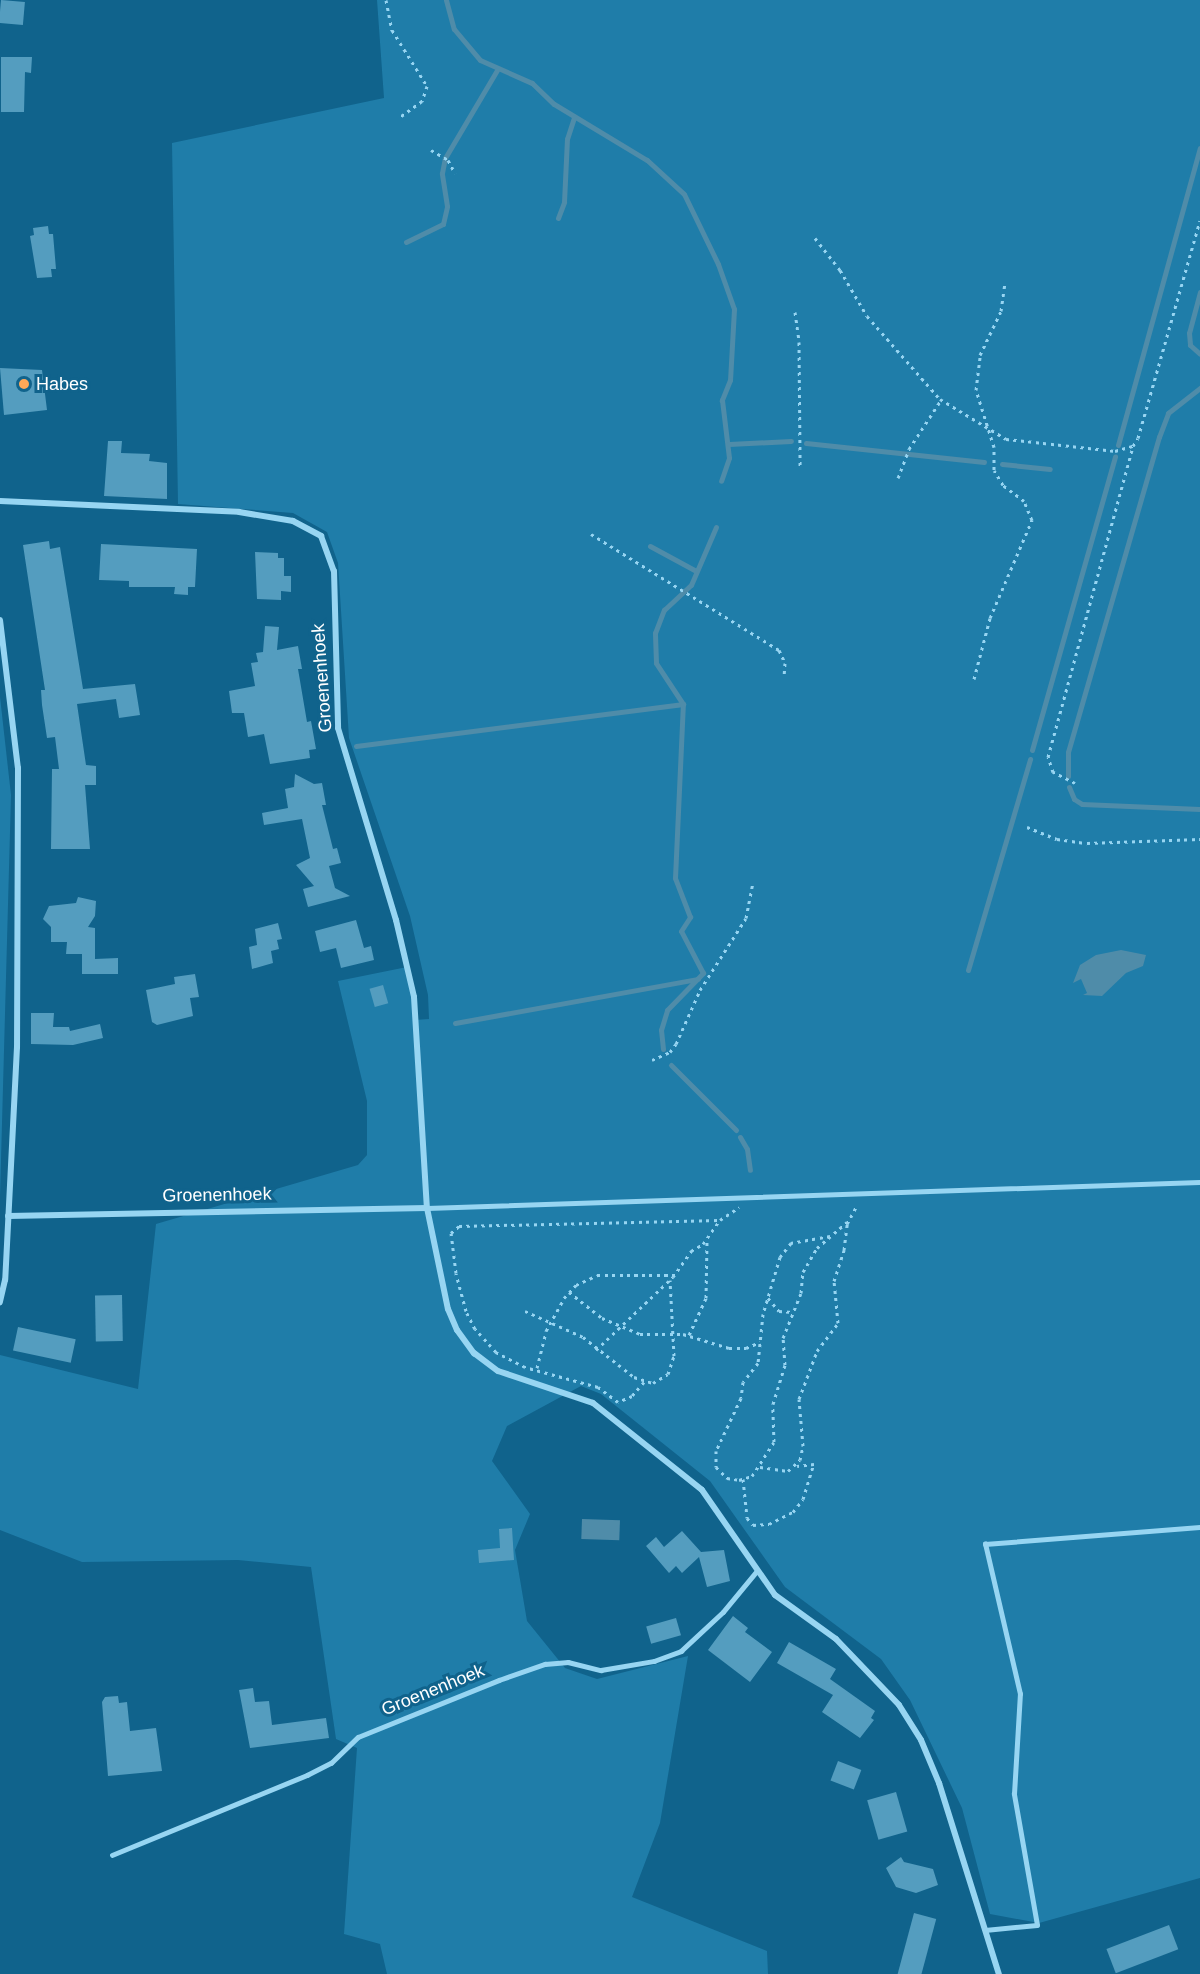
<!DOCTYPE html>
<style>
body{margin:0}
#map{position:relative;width:1200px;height:1974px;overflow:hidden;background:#10638c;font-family:Arial,sans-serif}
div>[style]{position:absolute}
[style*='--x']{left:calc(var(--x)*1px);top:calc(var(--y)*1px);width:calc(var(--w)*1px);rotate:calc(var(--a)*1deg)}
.green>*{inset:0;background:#1f7da9}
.water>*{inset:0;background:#4f8ca9;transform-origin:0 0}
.stream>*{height:5px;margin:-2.5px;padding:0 2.5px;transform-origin:2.5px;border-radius:2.5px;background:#4f8ca9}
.building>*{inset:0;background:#549dbf;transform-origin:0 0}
.path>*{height:3px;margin-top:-1.5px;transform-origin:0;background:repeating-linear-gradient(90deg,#97d5f2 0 3px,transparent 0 7.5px)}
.service>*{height:4.5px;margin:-2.25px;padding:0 2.25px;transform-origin:2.25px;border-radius:2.25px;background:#97d5f2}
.minor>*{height:6px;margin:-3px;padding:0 3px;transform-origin:3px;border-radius:3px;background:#97d5f2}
.dots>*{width:16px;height:16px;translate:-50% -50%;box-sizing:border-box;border:3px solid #10638c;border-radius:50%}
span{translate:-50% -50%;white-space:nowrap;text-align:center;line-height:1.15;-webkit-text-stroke:6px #10638c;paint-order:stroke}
.poi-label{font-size:18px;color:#fff}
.left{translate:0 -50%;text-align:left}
.street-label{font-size:18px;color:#fff}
</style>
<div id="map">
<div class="green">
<div style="clip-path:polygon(377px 0,1200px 0,1200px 1878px,1039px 1923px,990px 1914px,962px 1808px,910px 1700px,881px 1659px,785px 1587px,710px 1481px,601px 1394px,581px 1386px,507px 1426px,492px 1461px,530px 1514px,515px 1550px,527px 1621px,565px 1668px,597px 1679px,688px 1656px,660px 1823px,632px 1897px,767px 1951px,768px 1974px,387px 1974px,380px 1944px,344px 1934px,357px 1748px,336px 1739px,311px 1567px,238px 1560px,82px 1562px,0 1530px,0 1355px,138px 1389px,156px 1224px,358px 1165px,367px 1155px,367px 1101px,338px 981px,407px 967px,415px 1020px,429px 1019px,428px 995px,410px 916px,349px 738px,338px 563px,327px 532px,293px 513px,178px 504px,172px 143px,384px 98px)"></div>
<div style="clip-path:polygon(0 697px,11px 795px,0 1196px)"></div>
</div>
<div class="water">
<div style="clip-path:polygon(1121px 950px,1146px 955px,1143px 966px,1126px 973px,1102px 996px,1083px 995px,1087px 993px,1081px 979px,1073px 983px,1080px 965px,1096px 955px)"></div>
<div style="left:582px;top:1519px;width:38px;height:20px;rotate:2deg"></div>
</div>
<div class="stream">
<div style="--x:446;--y:0;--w:30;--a:75"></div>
<div style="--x:454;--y:29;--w:40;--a:50"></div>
<div style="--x:480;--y:60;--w:57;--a:23.9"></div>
<div style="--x:532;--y:83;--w:30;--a:44"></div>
<div style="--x:554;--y:104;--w:109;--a:31.1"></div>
<div style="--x:647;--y:160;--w:50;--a:42.6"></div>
<div style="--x:684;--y:194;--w:78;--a:64.1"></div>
<div style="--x:718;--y:264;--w:48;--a:70.4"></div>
<div style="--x:734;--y:309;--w:71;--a:93.2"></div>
<div style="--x:730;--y:380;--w:22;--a:112"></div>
<div style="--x:722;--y:400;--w:58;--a:83.1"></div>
<div style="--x:729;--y:458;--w:24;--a:109"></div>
<div style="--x:558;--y:218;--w:17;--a:-69"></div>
<div style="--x:564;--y:202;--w:63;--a:-87.3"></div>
<div style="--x:567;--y:139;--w:23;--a:-72"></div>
<div style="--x:406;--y:242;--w:41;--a:-25.9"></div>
<div style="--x:443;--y:224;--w:18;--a:-77"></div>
<div style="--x:447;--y:206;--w:33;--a:-99"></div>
<div style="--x:442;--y:173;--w:15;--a:-79"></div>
<div style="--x:445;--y:158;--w:102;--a:-59.4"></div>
<div style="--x:1200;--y:292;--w:42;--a:105"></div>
<div style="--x:1189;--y:333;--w:12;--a:85"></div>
<div style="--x:1190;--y:345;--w:13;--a:42"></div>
<div style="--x:806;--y:443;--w:179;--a:6.1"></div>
<div style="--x:729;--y:444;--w:62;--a:-2.8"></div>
<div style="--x:1118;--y:445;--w:308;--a:-74.6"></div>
<div style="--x:1002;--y:464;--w:48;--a:5.9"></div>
<div style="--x:650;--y:546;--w:52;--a:28.5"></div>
<div style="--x:356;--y:746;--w:330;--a:-7.3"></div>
<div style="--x:1032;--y:750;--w:305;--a:-74.2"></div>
<div style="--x:1068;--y:776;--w:24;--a:-90"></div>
<div style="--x:1068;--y:752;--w:328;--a:-73.9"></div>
<div style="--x:1159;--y:437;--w:26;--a:-69"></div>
<div style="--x:1168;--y:413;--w:41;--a:-38"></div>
<div style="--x:1069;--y:787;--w:13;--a:67"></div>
<div style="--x:1074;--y:799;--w:9;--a:32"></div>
<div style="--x:1082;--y:804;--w:118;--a:2.4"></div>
<div style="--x:968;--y:970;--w:220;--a:-73.6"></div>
<div style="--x:455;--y:1023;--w:247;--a:-10.3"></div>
<div style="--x:663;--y:1049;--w:19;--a:-96"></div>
<div style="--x:661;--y:1030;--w:21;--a:-73"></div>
<div style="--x:667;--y:1010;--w:52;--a:-45.8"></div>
<div style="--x:703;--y:973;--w:47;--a:-117.6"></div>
<div style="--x:681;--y:931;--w:17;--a:-57"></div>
<div style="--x:690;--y:917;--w:42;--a:-111"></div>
<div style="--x:675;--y:878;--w:174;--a:-87.4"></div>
<div style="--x:683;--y:704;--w:49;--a:-123.4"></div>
<div style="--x:656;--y:663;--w:30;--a:-92"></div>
<div style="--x:655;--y:633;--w:25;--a:-69"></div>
<div style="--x:664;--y:610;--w:37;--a:-43"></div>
<div style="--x:691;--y:585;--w:63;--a:-66.7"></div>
<div style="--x:671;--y:1065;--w:92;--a:45"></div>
<div style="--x:740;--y:1137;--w:14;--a:60"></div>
<div style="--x:747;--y:1149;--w:21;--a:82"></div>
</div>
<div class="building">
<div style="left:1px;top:0;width:24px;height:23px;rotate:5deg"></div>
<div style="clip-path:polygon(1px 57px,32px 57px,31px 73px,25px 72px,24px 112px,1px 112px)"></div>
<div style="clip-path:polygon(48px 226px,49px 234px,53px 234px,56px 269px,51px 269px,52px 277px,37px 278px,30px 236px,34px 235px,33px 228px)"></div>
<div style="clip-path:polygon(0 368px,42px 370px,47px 410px,4px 415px)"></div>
<div style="clip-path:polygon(108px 441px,122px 441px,121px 453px,150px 454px,149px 461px,167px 463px,167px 499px,104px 496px)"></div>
<div style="clip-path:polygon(49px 541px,50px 549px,60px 547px,83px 689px,135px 684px,140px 715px,119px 718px,116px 699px,77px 704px,86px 765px,96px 766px,96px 785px,85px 785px,90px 849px,51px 849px,52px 769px,59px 769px,55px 737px,47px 738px,42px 705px,41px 690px,45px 690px,23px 545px)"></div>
<div style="clip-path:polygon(101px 544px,197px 549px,195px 587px,188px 587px,188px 595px,174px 594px,175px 587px,129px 587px,129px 581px,99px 580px)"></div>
<div style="clip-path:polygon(255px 552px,278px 553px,278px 558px,284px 558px,284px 576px,291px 576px,291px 592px,281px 591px,281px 600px,257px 599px)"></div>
<div style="clip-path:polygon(265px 626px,279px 627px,277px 650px,298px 646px,302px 669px,298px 669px,307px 722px,311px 721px,316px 749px,309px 750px,310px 758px,270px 764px,264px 734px,248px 737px,244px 713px,232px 713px,229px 691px,255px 686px,251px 663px,258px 662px,256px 653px,263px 652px)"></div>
<div style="clip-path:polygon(295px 774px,314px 784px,322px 783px,326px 805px,322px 805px,333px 849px,337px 848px,341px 863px,329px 866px,335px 888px,350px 896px,308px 907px,303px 889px,314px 886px,296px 865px,310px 858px,302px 819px,264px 825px,262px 813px,288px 808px,285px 789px,294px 787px)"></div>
<div style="clip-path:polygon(78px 897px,96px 901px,95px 916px,88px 927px,95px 928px,95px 959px,118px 958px,118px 974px,82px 974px,82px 954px,66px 954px,67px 942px,51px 942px,51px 927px,43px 919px,49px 906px,76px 903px)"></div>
<div style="clip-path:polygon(356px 920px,364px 948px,371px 946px,374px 960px,341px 968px,336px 948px,320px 952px,315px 931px)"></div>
<div style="clip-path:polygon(278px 923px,282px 939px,277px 940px,279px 949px,271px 951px,273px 963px,252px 969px,249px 947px,257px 945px,255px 929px)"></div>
<div style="clip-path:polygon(195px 974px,199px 997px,190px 998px,193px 1016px,157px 1025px,152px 1022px,146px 990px,175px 984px,174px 977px)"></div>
<div style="left:383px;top:985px;width:19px;height:14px;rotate:74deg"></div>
<div style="clip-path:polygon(31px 1013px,54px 1013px,53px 1027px,69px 1027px,70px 1031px,100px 1024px,103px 1038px,73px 1045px,31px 1044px)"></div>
<div style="left:122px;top:1295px;width:46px;height:27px;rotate:89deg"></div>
<div style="left:18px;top:1327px;width:59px;height:24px;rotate:12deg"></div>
<div style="clip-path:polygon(512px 1528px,514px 1560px,479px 1563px,478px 1550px,500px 1548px,499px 1529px)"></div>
<div style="clip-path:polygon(682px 1531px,701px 1552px,724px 1550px,730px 1581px,707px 1587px,699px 1557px,682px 1573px,676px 1566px,669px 1573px,646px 1546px,656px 1537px,664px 1547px)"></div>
<div style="clip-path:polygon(733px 1616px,748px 1628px,745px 1632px,772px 1652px,750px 1682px,708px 1650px)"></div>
<div style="left:676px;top:1618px;width:18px;height:31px;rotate:74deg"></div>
<div style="clip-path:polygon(789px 1642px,836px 1669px,830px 1679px,875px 1711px,871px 1718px,874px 1720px,860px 1738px,822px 1712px,833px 1695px,777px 1663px)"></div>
<div style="clip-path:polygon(253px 1688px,255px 1702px,269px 1701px,272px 1725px,326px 1718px,329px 1738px,250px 1748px,239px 1690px)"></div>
<div style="clip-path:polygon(118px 1696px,119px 1703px,127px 1702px,130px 1731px,156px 1728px,162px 1771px,108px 1776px,102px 1702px,105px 1697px)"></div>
<div style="left:838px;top:1761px;width:25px;height:21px;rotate:21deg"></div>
<div style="left:896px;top:1792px;width:41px;height:30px;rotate:74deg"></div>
<div style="clip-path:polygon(901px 1857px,904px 1862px,933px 1869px,938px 1885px,916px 1893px,896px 1887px,886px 1868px)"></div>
<div style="left:914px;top:1913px;width:23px;height:64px;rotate:15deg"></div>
<div style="left:1169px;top:1925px;width:26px;height:67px;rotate:69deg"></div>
</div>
<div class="path">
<div style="--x:386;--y:0;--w:31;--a:79"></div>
<div style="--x:392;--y:30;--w:66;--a:58"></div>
<div style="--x:427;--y:86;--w:16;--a:108"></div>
<div style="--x:422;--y:101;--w:26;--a:144"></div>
<div style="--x:431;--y:150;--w:20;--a:30"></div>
<div style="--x:448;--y:160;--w:15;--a:62"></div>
<div style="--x:815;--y:238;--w:41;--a:52"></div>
<div style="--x:840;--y:270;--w:53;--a:59.6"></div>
<div style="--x:867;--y:316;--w:111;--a:48.7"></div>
<div style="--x:940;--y:399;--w:77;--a:31.2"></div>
<div style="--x:1006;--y:439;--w:110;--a:6.3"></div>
<div style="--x:1115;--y:451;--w:19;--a:-16"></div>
<div style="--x:1133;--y:446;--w:9;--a:-58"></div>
<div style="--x:1138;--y:438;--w:226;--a:-74.1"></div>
<div style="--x:795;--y:312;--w:30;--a:82"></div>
<div style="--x:799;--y:342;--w:124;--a:89.5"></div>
<div style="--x:898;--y:478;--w:31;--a:-69"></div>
<div style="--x:909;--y:449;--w:59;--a:-56.9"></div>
<div style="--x:591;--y:534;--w:221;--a:31.7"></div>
<div style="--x:779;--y:650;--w:14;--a:65"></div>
<div style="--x:785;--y:663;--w:14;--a:94"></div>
<div style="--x:974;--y:679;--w:63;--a:-75.3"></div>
<div style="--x:990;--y:618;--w:107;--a:-66.8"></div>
<div style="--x:1032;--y:520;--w:21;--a:-113"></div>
<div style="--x:1024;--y:501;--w:26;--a:-143"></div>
<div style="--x:1003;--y:485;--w:17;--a:-121"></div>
<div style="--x:994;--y:470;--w:23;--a:-90"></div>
<div style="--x:994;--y:447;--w:60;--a:-107.5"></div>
<div style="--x:976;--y:390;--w:35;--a:-83"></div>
<div style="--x:980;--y:355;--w:49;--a:-64.5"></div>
<div style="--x:1001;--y:311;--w:27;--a:-82"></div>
<div style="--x:1075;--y:783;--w:25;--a:-153"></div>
<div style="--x:1053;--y:772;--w:16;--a:-108"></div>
<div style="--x:1048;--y:757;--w:322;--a:-74.7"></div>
<div style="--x:1027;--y:827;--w:32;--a:22"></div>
<div style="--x:1057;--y:839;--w:30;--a:8"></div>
<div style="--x:1087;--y:843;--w:113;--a:-2"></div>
<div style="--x:652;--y:1060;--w:20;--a:-24"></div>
<div style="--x:670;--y:1052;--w:10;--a:-53"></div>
<div style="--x:676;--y:1044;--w:59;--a:-66"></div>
<div style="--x:700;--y:990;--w:85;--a:-57.4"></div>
<div style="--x:746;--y:918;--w:37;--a:-79"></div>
<div style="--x:830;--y:1236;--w:40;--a:170"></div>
<div style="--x:791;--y:1243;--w:18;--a:128"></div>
<div style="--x:780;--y:1257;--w:59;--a:106.6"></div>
<div style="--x:763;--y:1314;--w:49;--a:95.8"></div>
<div style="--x:758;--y:1363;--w:24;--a:128"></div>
<div style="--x:743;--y:1382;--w:16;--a:97"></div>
<div style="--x:741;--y:1398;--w:59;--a:115.3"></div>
<div style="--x:716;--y:1451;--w:16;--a:90"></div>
<div style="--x:716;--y:1467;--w:16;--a:45"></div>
<div style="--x:727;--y:1478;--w:12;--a:9"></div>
<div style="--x:739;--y:1480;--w:14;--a:-17"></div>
<div style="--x:752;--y:1476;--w:40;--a:-57.1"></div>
<div style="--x:774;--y:1442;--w:38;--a:-92"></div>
<div style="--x:773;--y:1404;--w:41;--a:-72.9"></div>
<div style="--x:785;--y:1365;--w:27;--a:-94"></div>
<div style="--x:783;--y:1338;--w:48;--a:-68.2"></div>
<div style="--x:801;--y:1293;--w:21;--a:-85"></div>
<div style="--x:803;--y:1272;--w:28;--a:-60"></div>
<div style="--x:817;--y:1248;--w:40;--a:-41"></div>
<div style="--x:569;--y:1292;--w:42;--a:38.2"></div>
<div style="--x:602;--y:1318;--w:41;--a:22.8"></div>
<div style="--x:640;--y:1334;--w:43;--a:0"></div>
<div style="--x:683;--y:1334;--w:48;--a:16.9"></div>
<div style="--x:729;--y:1348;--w:17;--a:0"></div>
<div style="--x:746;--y:1348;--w:15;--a:-23"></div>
<div style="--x:768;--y:1298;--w:17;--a:50"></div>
<div style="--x:779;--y:1311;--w:13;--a:4"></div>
<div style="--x:525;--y:1311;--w:64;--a:24.1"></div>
<div style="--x:583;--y:1337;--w:65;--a:38.1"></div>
<div style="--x:634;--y:1377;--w:20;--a:18"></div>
<div style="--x:653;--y:1383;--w:17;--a:-31"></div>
<div style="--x:668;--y:1374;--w:19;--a:-72"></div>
<div style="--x:674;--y:1356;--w:76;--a:-93"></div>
<div style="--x:689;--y:1335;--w:41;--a:-65.3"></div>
<div style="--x:706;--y:1298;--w:59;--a:-89"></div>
<div style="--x:596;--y:1350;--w:106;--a:-43.5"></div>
<div style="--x:673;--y:1277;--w:32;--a:-55"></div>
<div style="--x:691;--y:1251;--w:14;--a:-30"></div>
<div style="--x:703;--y:1244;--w:29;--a:-55"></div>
<div style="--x:720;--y:1220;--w:23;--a:-34"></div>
<div style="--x:537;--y:1368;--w:38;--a:-76"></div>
<div style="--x:546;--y:1331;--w:38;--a:-61"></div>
<div style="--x:564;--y:1298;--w:18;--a:-47"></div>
<div style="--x:576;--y:1285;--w:23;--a:-25"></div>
<div style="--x:597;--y:1275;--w:78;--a:0"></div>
<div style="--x:644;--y:1382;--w:18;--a:131"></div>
<div style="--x:632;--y:1396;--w:15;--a:157"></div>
<div style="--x:618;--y:1402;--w:25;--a:-143"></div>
<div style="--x:598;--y:1387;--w:76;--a:-164.7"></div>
<div style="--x:525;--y:1367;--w:33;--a:-153"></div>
<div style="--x:496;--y:1352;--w:31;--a:-132"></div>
<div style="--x:475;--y:1329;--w:20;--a:-117"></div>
<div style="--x:466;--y:1311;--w:39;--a:-105"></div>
<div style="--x:456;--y:1273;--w:40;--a:-97.1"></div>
<div style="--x:451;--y:1233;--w:11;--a:-41"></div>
<div style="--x:459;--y:1226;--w:261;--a:-1.3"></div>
<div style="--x:760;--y:1467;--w:28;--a:8"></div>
<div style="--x:788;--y:1471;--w:16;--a:-43"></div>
<div style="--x:800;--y:1460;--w:14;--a:-78"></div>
<div style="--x:803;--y:1446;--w:47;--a:-94.9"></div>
<div style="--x:799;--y:1399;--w:51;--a:-69.4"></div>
<div style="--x:817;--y:1351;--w:35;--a:-53"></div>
<div style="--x:838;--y:1323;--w:42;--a:-95.4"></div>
<div style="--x:834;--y:1281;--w:33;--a:-72"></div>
<div style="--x:844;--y:1250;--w:26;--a:-83"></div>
<div style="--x:847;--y:1224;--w:21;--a:-62"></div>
<div style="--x:743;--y:1479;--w:39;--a:84"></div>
<div style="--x:747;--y:1518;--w:9;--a:49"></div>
<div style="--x:753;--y:1525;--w:16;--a:-4"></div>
<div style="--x:769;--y:1524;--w:27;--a:-27"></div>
<div style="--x:793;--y:1512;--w:16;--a:-52"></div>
<div style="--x:803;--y:1499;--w:37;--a:-73"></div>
<div style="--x:814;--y:1464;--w:17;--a:173"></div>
</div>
<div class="service">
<div style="--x:427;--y:1208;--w:773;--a:-1.93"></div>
<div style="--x:112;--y:1855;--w:211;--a:-22.3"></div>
<div style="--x:307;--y:1775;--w:27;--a:-27"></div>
<div style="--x:331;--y:1763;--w:37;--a:-44"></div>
<div style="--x:358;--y:1737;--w:152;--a:-22"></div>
<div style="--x:499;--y:1680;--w:49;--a:-19.2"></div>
<div style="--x:545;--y:1664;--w:23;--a:-5"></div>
<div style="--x:568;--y:1662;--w:34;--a:14"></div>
<div style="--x:601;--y:1670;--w:54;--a:-9.6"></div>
<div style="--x:654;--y:1661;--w:29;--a:-20"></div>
<div style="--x:681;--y:1651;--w:57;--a:-42.9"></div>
<div style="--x:723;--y:1612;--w:52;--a:-50.5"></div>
<div style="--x:985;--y:1930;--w:52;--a:-5.5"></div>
<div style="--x:1037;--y:1925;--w:133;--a:-100"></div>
<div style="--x:1014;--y:1794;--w:100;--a:-86.6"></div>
<div style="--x:1020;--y:1694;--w:154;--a:-103.1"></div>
<div style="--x:985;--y:1544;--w:216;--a:-4.5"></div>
</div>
<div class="minor">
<div style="--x:0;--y:501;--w:239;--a:2.6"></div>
<div style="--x:239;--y:512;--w:55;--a:9.5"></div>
<div style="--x:293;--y:521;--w:32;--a:28"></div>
<div style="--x:321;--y:536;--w:37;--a:70"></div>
<div style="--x:334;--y:571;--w:157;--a:88.5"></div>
<div style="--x:338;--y:728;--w:201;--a:73.2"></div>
<div style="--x:396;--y:920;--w:79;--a:76.8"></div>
<div style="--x:414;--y:997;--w:211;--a:86.5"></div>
<div style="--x:427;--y:1208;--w:103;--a:78.3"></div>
<div style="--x:448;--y:1309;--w:23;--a:67"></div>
<div style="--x:457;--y:1330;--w:29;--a:54"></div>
<div style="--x:474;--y:1353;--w:30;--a:37"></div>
<div style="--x:498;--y:1371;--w:100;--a:18.6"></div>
<div style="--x:593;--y:1403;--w:139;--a:38.6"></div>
<div style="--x:702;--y:1490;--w:128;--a:55.2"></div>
<div style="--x:775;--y:1595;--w:75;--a:35.8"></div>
<div style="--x:836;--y:1639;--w:91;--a:46.3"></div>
<div style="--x:899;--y:1705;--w:41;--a:57.8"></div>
<div style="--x:921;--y:1740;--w:47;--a:67.3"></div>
<div style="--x:939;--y:1783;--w:200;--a:72.6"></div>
<div style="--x:0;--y:620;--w:149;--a:83.1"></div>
<div style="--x:18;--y:768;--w:279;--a:90.2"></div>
<div style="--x:17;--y:1047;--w:233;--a:92.9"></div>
<div style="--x:5;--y:1280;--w:23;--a:103"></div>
<div style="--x:8;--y:1216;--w:419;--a:-1.1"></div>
</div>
<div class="dots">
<div style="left:24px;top:384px;background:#ffa858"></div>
</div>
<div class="poi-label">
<span class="left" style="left:36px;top:384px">Habes</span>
</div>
<div class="street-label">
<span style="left:322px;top:678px;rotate:-94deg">Groenenhoek</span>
<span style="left:217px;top:1195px;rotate:-1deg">Groenenhoek</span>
<span style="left:433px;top:1690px;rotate:-22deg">Groenenhoek</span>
</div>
</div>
